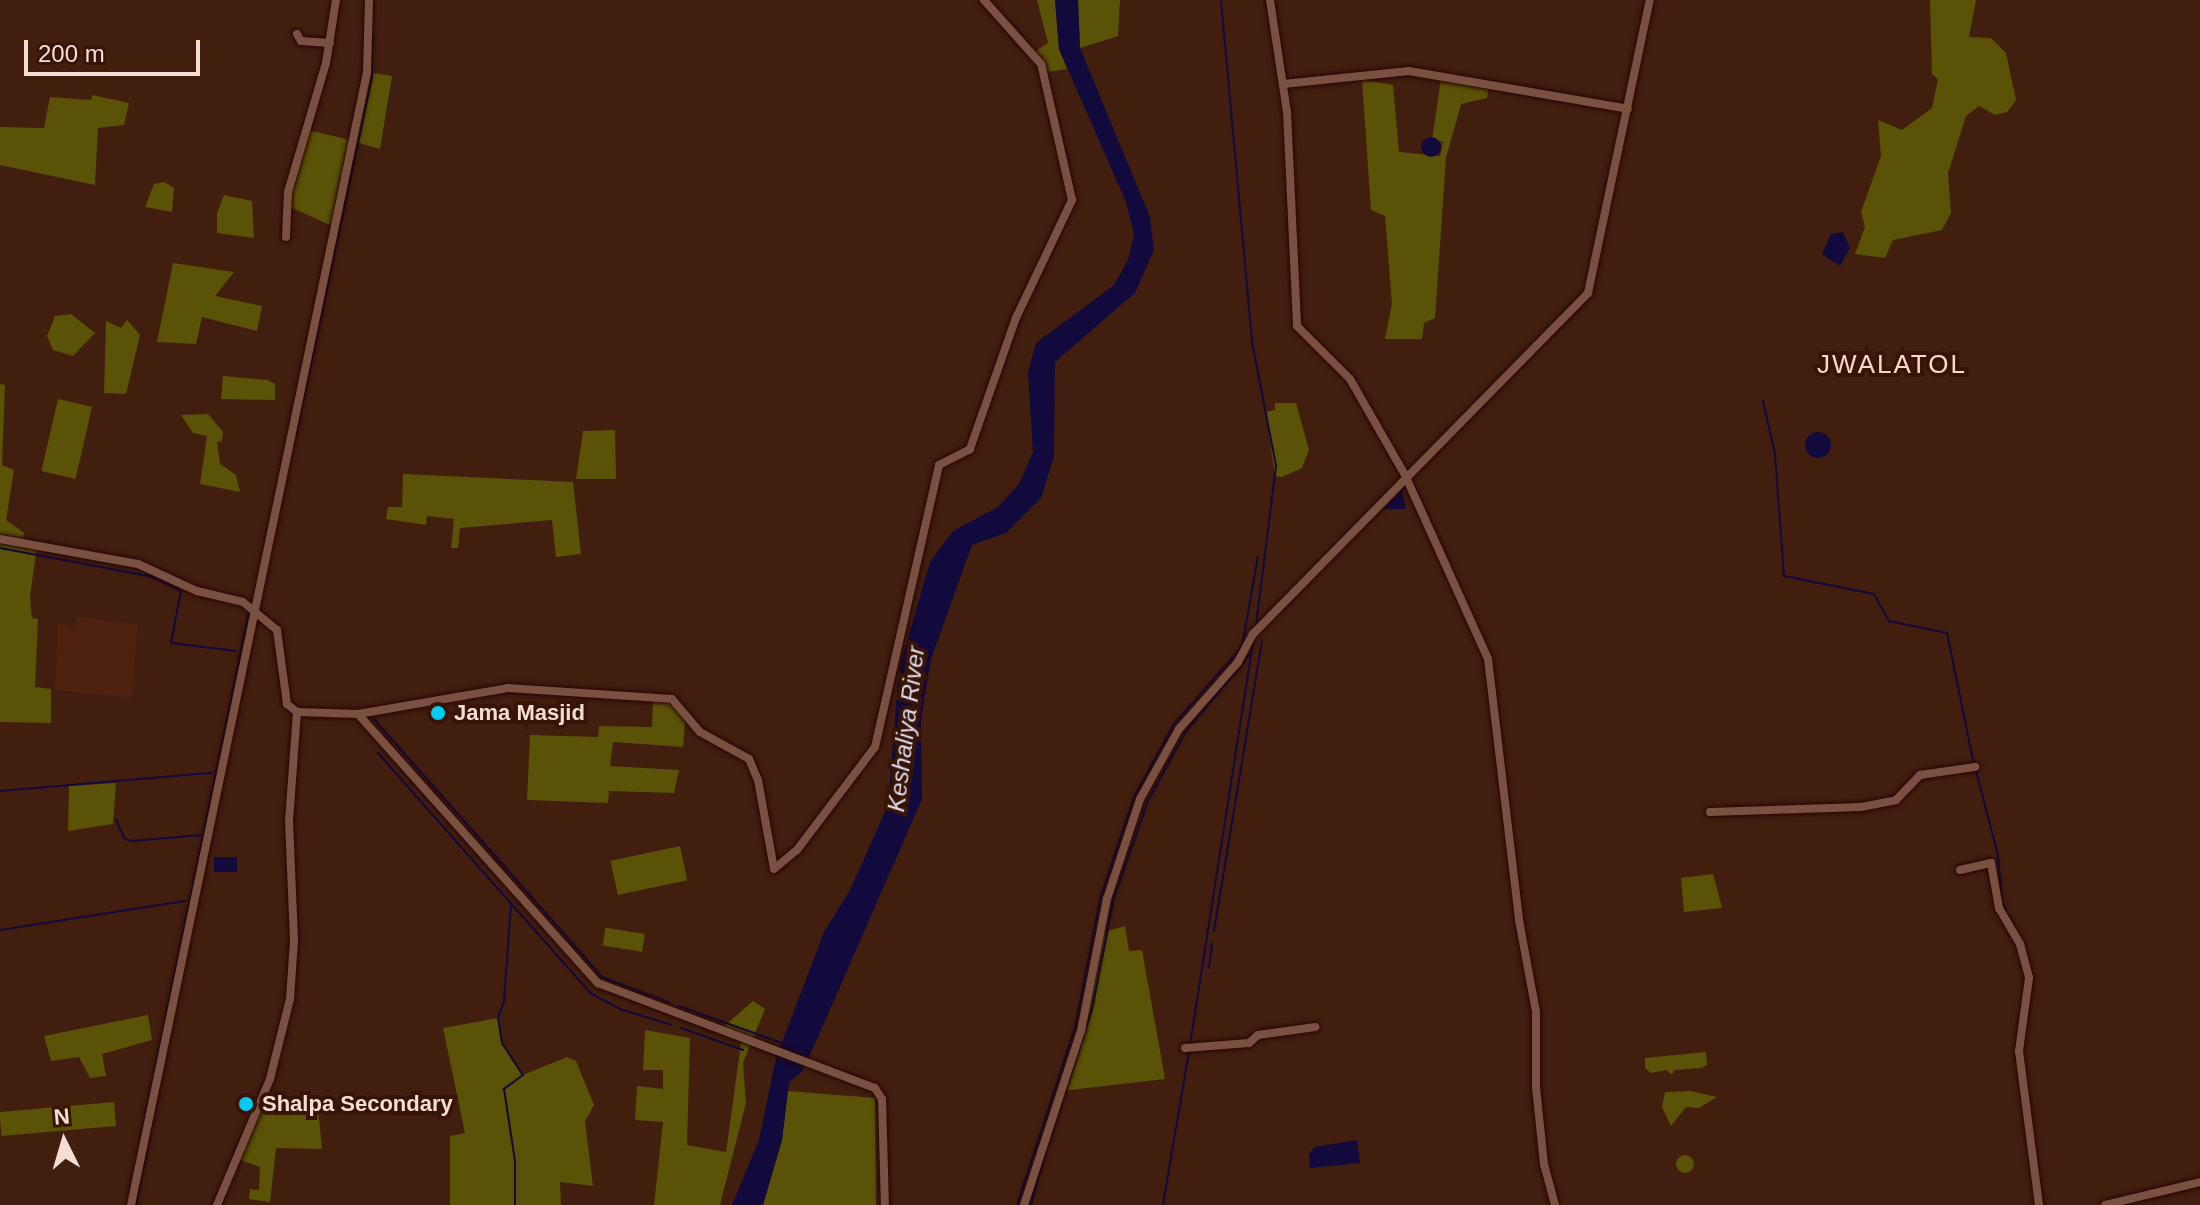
<!DOCTYPE html>
<style>
body{margin:0}
#map{position:relative;width:2200px;height:1205px;overflow:hidden;background:#421e0f;font-family:Helvetica,sans-serif}
div>[style]{position:absolute}
[style*='--x']{left:calc(var(--x)*1px);top:calc(var(--y)*1px);width:calc(var(--w)*1px);rotate:calc(var(--a)*1deg)}
.built>*{inset:0;background:#4d2210}
.green>*{inset:0;background:#5a5207;transform-origin:0 0}
.round{border-radius:50%}
.water>*{inset:0;background:#120a3c;transform-origin:0 0}
.stream>*{height:2px;margin:-1px;padding:0 1px;transform-origin:1px;border-radius:1px;background:#120a3c}
.roads{filter:drop-shadow(0 0 2px #270600) drop-shadow(0 0 2px #270600)}
.minor>*{height:8px;margin:-4px;padding:0 4px;transform-origin:4px;border-radius:4px;background:#7a5141}
.dots>*{width:22px;height:22px;translate:-50% -50%;box-sizing:border-box;border:4px solid #371406;border-radius:50%}
span{translate:-50% -50%;white-space:nowrap;text-align:center;line-height:1.15;-webkit-text-stroke:8px #371406;paint-order:stroke}
.poi-label{font-size:22px;color:#f6ddd4;font-weight:700}
.left{translate:0 -50%;text-align:left}
.water-label{font-size:24px;color:#dedff1;font-style:italic}
.quarter-label{font-size:26px;color:#fed6c7;letter-spacing:2px}
.north{position:absolute;left:24px;top:1101px;width:80px;height:80px;-webkit-text-stroke:6px #371406;paint-order:stroke;rotate:355deg;font-size:22px;font-weight:700;line-height:32px;text-align:center;color:#f6ddd4}
.north::after{content:'';display:block;margin:auto;width:28px;height:36px;background:#f6ddd4;clip-path:polygon(50% 0,100% 100%,50% 72%,0 100%)}
.scale{position:absolute;left:24px;top:40px;width:176px;height:36px;box-sizing:border-box;border:4px solid #f6ddd4;border-top:0;padding-left:10px;font-size:24px;line-height:28px;white-space:nowrap;color:#f6ddd4;-webkit-text-stroke:6px #371406;paint-order:stroke}
</style>
<div id="map">
<div class="built">
<div style="clip-path:polygon(78px 617px,138px 625px,131px 698px,55px 690px,58px 623px,75px 627px)"></div>
</div>
<div class="green">
<div style="clip-path:polygon(1037px 0,1055px 0,1059px 49px,1067px 69px,1048px 72px,1043px 80px,1041px 64px,1031px 54px,1048px 43px)"></div>
<div style="clip-path:polygon(1078px 0,1120px 0,1118px 36px,1080px 48px)"></div>
<div style="clip-path:polygon(1930px 0,1976px 0,1969px 37px,1991px 38px,2006px 53px,2016px 100px,2007px 112px,1995px 115px,1979px 106px,1966px 116px,1948px 173px,1951px 213px,1942px 230px,1893px 240px,1885px 258px,1855px 254px,1865px 227px,1861px 212px,1881px 156px,1878px 120px,1902px 130px,1932px 108px,1938px 79px,1932px 74px)"></div>
<div style="clip-path:polygon(367px 72px,392px 76px,380px 149px,352px 141px,334px 227px,286px 205px,307px 130px,351px 140px)"></div>
<div style="clip-path:polygon(1441px 79px,1489px 86px,1487px 98px,1461px 104px,1446px 158px,1435px 318px,1424px 323px,1422px 339px,1385px 339px,1392px 304px,1385px 216px,1371px 210px,1362px 80px,1393px 85px,1399px 152px,1440px 156px,1443px 142px,1432px 140px)"></div>
<div style="clip-path:polygon(92px 95px,129px 103px,124px 125px,98px 128px,95px 185px,0 165px,0 127px,44px 128px,50px 97px,91px 100px)"></div>
<div style="clip-path:polygon(164px 182px,174px 188px,172px 212px,145px 207px,154px 184px)"></div>
<div style="clip-path:polygon(224px 195px,252px 201px,254px 238px,217px 233px,217px 213px)"></div>
<div style="clip-path:polygon(173px 263px,234px 272px,215px 296px,262px 306px,257px 331px,202px 317px,196px 344px,157px 342px)"></div>
<div style="clip-path:polygon(71px 314px,95px 333px,73px 356px,53px 350px,47px 336px,55px 316px)"></div>
<div style="clip-path:polygon(127px 320px,140px 335px,126px 394px,104px 393px,106px 321px,121px 328px)"></div>
<div style="clip-path:polygon(223px 376px,268px 380px,275px 384px,275px 400px,221px 399px)"></div>
<div style="clip-path:polygon(0 384px,5px 385px,2px 465px,14px 470px,6px 520px,24px 533px,22px 543px,37px 546px,30px 596px,32px 618px,38px 619px,35px 687px,51px 689px,51px 723px,0 722px)"></div>
<div style="left:58px;top:399px;width:35px;height:74px;rotate:13deg"></div>
<div style="clip-path:polygon(1275px 403px,1296px 403px,1309px 450px,1302px 468px,1282px 477px,1275px 476px,1266px 412px,1275px 410px)"></div>
<div style="clip-path:polygon(208px 414px,223px 432px,222px 441px,217px 442px,220px 464px,236px 475px,240px 492px,200px 484px,207px 436px,193px 433px,181px 415px)"></div>
<div style="clip-path:polygon(615px 430px,616px 479px,576px 479px,583px 431px)"></div>
<div style="clip-path:polygon(403px 474px,573px 482px,581px 554px,556px 557px,552px 520px,460px 528px,458px 548px,451px 548px,454px 519px,427px 516px,426px 525px,386px 519px,388px 507px,402px 507px)"></div>
<div style="clip-path:polygon(653px 698px,672px 699px,686px 712px,683px 747px,613px 742px,610px 766px,679px 770px,674px 793px,609px 791px,608px 803px,527px 800px,530px 735px,598px 737px,599px 726px,652px 727px)"></div>
<div style="clip-path:polygon(116px 783px,113px 824px,68px 831px,69px 786px)"></div>
<div style="left:680px;top:846px;width:35px;height:71px;rotate:78deg"></div>
<div style="clip-path:polygon(1713px 874px,1722px 908px,1684px 912px,1681px 878px)"></div>
<div style="clip-path:polygon(1125px 926px,1129px 951px,1142px 950px,1165px 1079px,1061px 1091px,1081px 1031px,1101px 933px)"></div>
<div style="left:645px;top:934px;width:18px;height:40px;rotate:99deg"></div>
<div style="clip-path:polygon(753px 1001px,765px 1009px,743px 1063px,746px 1103px,720px 1205px,654px 1205px,663px 1122px,635px 1120px,637px 1086px,663px 1089px,663px 1070px,643px 1070px,645px 1030px,690px 1038px,687px 1145px,726px 1152px,742px 1036px,721px 1029px)"></div>
<div style="clip-path:polygon(148px 1015px,152px 1040px,102px 1054px,106px 1076px,90px 1078px,79px 1057px,51px 1061px,44px 1036px)"></div>
<div style="clip-path:polygon(498px 1018px,502px 1043px,523px 1075px,567px 1057px,576px 1061px,594px 1105px,585px 1121px,593px 1186px,560px 1182px,561px 1205px,450px 1205px,450px 1136px,465px 1133px,443px 1028px)"></div>
<div style="clip-path:polygon(1706px 1052px,1707px 1065px,1701px 1068px,1674px 1070px,1672px 1075px,1667px 1070px,1651px 1073px,1645px 1068px,1645px 1058px)"></div>
<div style="clip-path:polygon(788px 1091px,875px 1098px,876px 1205px,763px 1205px,782px 1140px)"></div>
<div style="clip-path:polygon(1691px 1091px,1717px 1097px,1699px 1108px,1686px 1107px,1671px 1126px,1662px 1107px,1665px 1092px)"></div>
<div style="clip-path:polygon(262px 1098px,317px 1098px,322px 1149px,276px 1148px,270px 1202px,249px 1199px,250px 1189px,259px 1190px,260px 1167px,235px 1158px)"></div>
<div style="left:114px;top:1102px;width:24px;height:115px;rotate:85deg"></div>
<div class="round" style="left:1676px;top:1155px;width:18px;height:18px"></div>
</div>
<div class="water">
<div style="clip-path:polygon(1055px 0,1078px 0,1080px 48px,1150px 217px,1154px 250px,1135px 293px,1055px 362px,1054px 456px,1041px 498px,1006px 533px,972px 545px,931px 659px,921px 720px,922px 799px,818px 1037px,802px 1072px,789px 1082px,782px 1140px,763px 1205px,732px 1205px,759px 1140px,776px 1058px,824px 932px,850px 890px,888px 805px,899px 669px,930px 562px,953px 531px,998px 507px,1019px 484px,1033px 452px,1028px 372px,1036px 343px,1114px 285px,1128px 260px,1134px 234px,1126px 202px,1059px 49px)"></div>
<div class="round" style="left:1421px;top:137px;width:20px;height:20px"></div>
<div style="clip-path:polygon(1843px 232px,1850px 248px,1840px 266px,1822px 254px,1831px 234px)"></div>
<div class="round" style="left:1805px;top:432px;width:26px;height:26px"></div>
<div style="clip-path:polygon(1402px 490px,1406px 509px,1383px 509px)"></div>
<div style="left:214px;top:857px;width:23px;height:15px"></div>
<div style="clip-path:polygon(1357px 1140px,1360px 1163px,1310px 1168px,1309px 1154px,1315px 1147px)"></div>
</div>
<div class="stream">
<div style="--x:1221;--y:0;--w:343;--a:84.8"></div>
<div style="--x:1252;--y:342;--w:126;--a:79"></div>
<div style="--x:1276;--y:466;--w:160;--a:97.2"></div>
<div style="--x:1763;--y:401;--w:54;--a:77.2"></div>
<div style="--x:1775;--y:454;--w:122;--a:85.8"></div>
<div style="--x:1784;--y:576;--w:92;--a:11.3"></div>
<div style="--x:1874;--y:594;--w:31;--a:61"></div>
<div style="--x:1889;--y:621;--w:59;--a:11.7"></div>
<div style="--x:1947;--y:633;--w:135;--a:78.4"></div>
<div style="--x:296;--y:435;--w:366;--a:-78"></div>
<div style="--x:372;--y:77;--w:44;--a:-90"></div>
<div style="--x:0;--y:548;--w:156;--a:10.7"></div>
<div style="--x:153;--y:577;--w:31;--a:27"></div>
<div style="--x:181;--y:591;--w:53;--a:100.9"></div>
<div style="--x:171;--y:643;--w:65;--a:7"></div>
<div style="--x:373;--y:718;--w:346;--a:48.5"></div>
<div style="--x:602;--y:977;--w:71;--a:20.7"></div>
<div style="--x:378;--y:753;--w:320;--a:48.5"></div>
<div style="--x:590;--y:993;--w:34;--a:28"></div>
<div style="--x:620;--y:1009;--w:54;--a:17.1"></div>
<div style="--x:1976;--y:771;--w:87;--a:75.3"></div>
<div style="--x:1998;--y:855;--w:48;--a:85.2"></div>
<div style="--x:2002;--y:903;--w:30;--a:63"></div>
<div style="--x:0;--y:791;--w:213;--a:-4.9"></div>
<div style="--x:116;--y:820;--w:21;--a:65"></div>
<div style="--x:125;--y:839;--w:7;--a:16"></div>
<div style="--x:132;--y:841;--w:70;--a:-4.9"></div>
<div style="--x:511;--y:904;--w:98;--a:94.1"></div>
<div style="--x:504;--y:1002;--w:17;--a:111"></div>
<div style="--x:498;--y:1018;--w:25;--a:81"></div>
<div style="--x:502;--y:1043;--w:38;--a:57"></div>
<div style="--x:523;--y:1075;--w:24;--a:144"></div>
<div style="--x:504;--y:1089;--w:73;--a:81.3"></div>
<div style="--x:515;--y:1161;--w:44;--a:90"></div>
<div style="--x:0;--y:930;--w:187;--a:-8.9"></div>
<div style="--x:1214;--y:931;--w:295;--a:-80.6"></div>
<div style="--x:1209;--y:968;--w:25;--a:-83"></div>
<div style="--x:679;--y:1006;--w:109;--a:19.8"></div>
<div style="--x:681;--y:1028;--w:66;--a:19.5"></div>
<div style="--x:1190;--y:1045;--w:409;--a:-81.1"></div>
<div style="--x:1051;--y:1136;--w:133;--a:-72"></div>
<div style="--x:1092;--y:1010;--w:114;--a:-78.9"></div>
<div style="--x:1114;--y:898;--w:103;--a:-70.7"></div>
<div style="--x:1148;--y:801;--w:77;--a:-61.4"></div>
<div style="--x:1185;--y:733;--w:104;--a:-50.5"></div>
<div style="--x:140;--y:1143;--w:542;--a:-78.4"></div>
<div style="--x:136;--y:1205;--w:119;--a:-78.9"></div>
<div style="--x:1017;--y:1205;--w:186;--a:-71.9"></div>
<div style="--x:1075;--y:1028;--w:131;--a:-79"></div>
<div style="--x:1100;--y:899;--w:108;--a:-71.6"></div>
<div style="--x:1134;--y:797;--w:83;--a:-61.3"></div>
<div style="--x:1174;--y:724;--w:103;--a:-48.6"></div>
<div style="--x:1242;--y:647;--w:92;--a:-80"></div>
<div style="--x:1031;--y:1205;--w:54;--a:-74.9"></div>
<div style="--x:1163;--y:1205;--w:155;--a:-80.4"></div>
</div>
<div class="roads">
<div class="minor">
<div style="--x:1270;--y:0;--w:113;--a:81.4"></div>
<div style="--x:1287;--y:112;--w:214;--a:87.3"></div>
<div style="--x:1297;--y:326;--w:75;--a:45"></div>
<div style="--x:1350;--y:379;--w:111;--a:60.2"></div>
<div style="--x:1405;--y:475;--w:202;--a:65.7"></div>
<div style="--x:1488;--y:659;--w:263;--a:83.2"></div>
<div style="--x:1519;--y:920;--w:94;--a:79.5"></div>
<div style="--x:1536;--y:1012;--w:75;--a:90"></div>
<div style="--x:1536;--y:1087;--w:77;--a:84.1"></div>
<div style="--x:1544;--y:1164;--w:42;--a:75"></div>
<div style="--x:297;--y:34;--w:8;--a:60"></div>
<div style="--x:301;--y:41;--w:29;--a:4"></div>
<div style="--x:1283;--y:84;--w:127;--a:-5.9"></div>
<div style="--x:1409;--y:71;--w:222;--a:9.8"></div>
<div style="--x:286;--y:237;--w:45;--a:-87.5"></div>
<div style="--x:288;--y:192;--w:134;--a:-73.6"></div>
<div style="--x:326;--y:63;--w:64;--a:-81"></div>
<div style="--x:0;--y:539;--w:140;--a:10.3"></div>
<div style="--x:138;--y:564;--w:65;--a:24.6"></div>
<div style="--x:197;--y:591;--w:47;--a:13.4"></div>
<div style="--x:243;--y:602;--w:44;--a:39.5"></div>
<div style="--x:277;--y:630;--w:75;--a:82.3"></div>
<div style="--x:287;--y:704;--w:13;--a:39"></div>
<div style="--x:297;--y:712;--w:61;--a:1.9"></div>
<div style="--x:358;--y:714;--w:152;--a:-9.8"></div>
<div style="--x:508;--y:688;--w:164;--a:3.8"></div>
<div style="--x:672;--y:699;--w:43;--a:49.7"></div>
<div style="--x:700;--y:732;--w:56;--a:28.9"></div>
<div style="--x:749;--y:759;--w:23;--a:67"></div>
<div style="--x:758;--y:780;--w:90;--a:79.8"></div>
<div style="--x:774;--y:869;--w:30;--a:-40"></div>
<div style="--x:797;--y:850;--w:129;--a:-52.9"></div>
<div style="--x:875;--y:747;--w:289;--a:-77.2"></div>
<div style="--x:939;--y:465;--w:35;--a:-27"></div>
<div style="--x:970;--y:449;--w:139;--a:-70.7"></div>
<div style="--x:1016;--y:318;--w:131;--a:-64.6"></div>
<div style="--x:1072;--y:200;--w:139;--a:-102.8"></div>
<div style="--x:1041;--y:64;--w:86;--a:-131.7"></div>
<div style="--x:358;--y:714;--w:361;--a:48.3"></div>
<div style="--x:598;--y:983;--w:296;--a:20.8"></div>
<div style="--x:875;--y:1088;--w:13;--a:58"></div>
<div style="--x:882;--y:1099;--w:106;--a:88.4"></div>
<div style="--x:1710;--y:812;--w:151;--a:-1.9"></div>
<div style="--x:1861;--y:807;--w:36;--a:-11"></div>
<div style="--x:1896;--y:800;--w:35;--a:-46"></div>
<div style="--x:1920;--y:775;--w:56;--a:-8.3"></div>
<div style="--x:1960;--y:870;--w:32;--a:-13"></div>
<div style="--x:1991;--y:863;--w:46;--a:79.9"></div>
<div style="--x:1999;--y:908;--w:42;--a:59.7"></div>
<div style="--x:2020;--y:944;--w:35;--a:75"></div>
<div style="--x:2029;--y:978;--w:74;--a:97.8"></div>
<div style="--x:2019;--y:1051;--w:155;--a:82.6"></div>
<div style="--x:1185;--y:1048;--w:64;--a:-4.5"></div>
<div style="--x:1249;--y:1043;--w:12;--a:-42"></div>
<div style="--x:1258;--y:1035;--w:58;--a:-8"></div>
<div style="--x:131;--y:1205;--w:1157;--a:-78.23"></div>
<div style="--x:367;--y:72;--w:72;--a:-88.4"></div>
<div style="--x:217;--y:1205;--w:137;--a:-67.2"></div>
<div style="--x:270;--y:1079;--w:82;--a:-76"></div>
<div style="--x:290;--y:999;--w:59;--a:-86.1"></div>
<div style="--x:294;--y:940;--w:119;--a:-92.4"></div>
<div style="--x:289;--y:821;--w:109;--a:-85.8"></div>
<div style="--x:1024;--y:1205;--w:183;--a:-71.9"></div>
<div style="--x:1081;--y:1031;--w:135;--a:-78.9"></div>
<div style="--x:1107;--y:899;--w:105;--a:-71.7"></div>
<div style="--x:1140;--y:799;--w:80;--a:-60.9"></div>
<div style="--x:1179;--y:729;--w:89;--a:-48.6"></div>
<div style="--x:1238;--y:662;--w:32;--a:-62"></div>
<div style="--x:1253;--y:634;--w:478;--a:-45.5"></div>
<div style="--x:1588;--y:293;--w:299;--a:-78.1"></div>
<div style="--x:2105;--y:1205;--w:98;--a:-13.6"></div>
</div>
</div>
<div class="dots">
<div style="left:438px;top:713px;background:#03cbf9"></div>
<div style="left:246px;top:1104px;background:#03cbf9"></div>
</div>
<div class="poi-label">
<span class="left" style="left:454px;top:713px">Jama Masjid</span>
<span class="left" style="left:262px;top:1104px">Shalpa Secondary</span>
</div>
<div class="water-label">
<span style="left:906px;top:729px;rotate:-83deg">Keshaliya River</span>
</div>
<div class="quarter-label">
<span style="left:1892px;top:365px">JWALATOL</span>
</div>
<div class="north">N</div>
<div class="scale">200 m</div>
</div>
